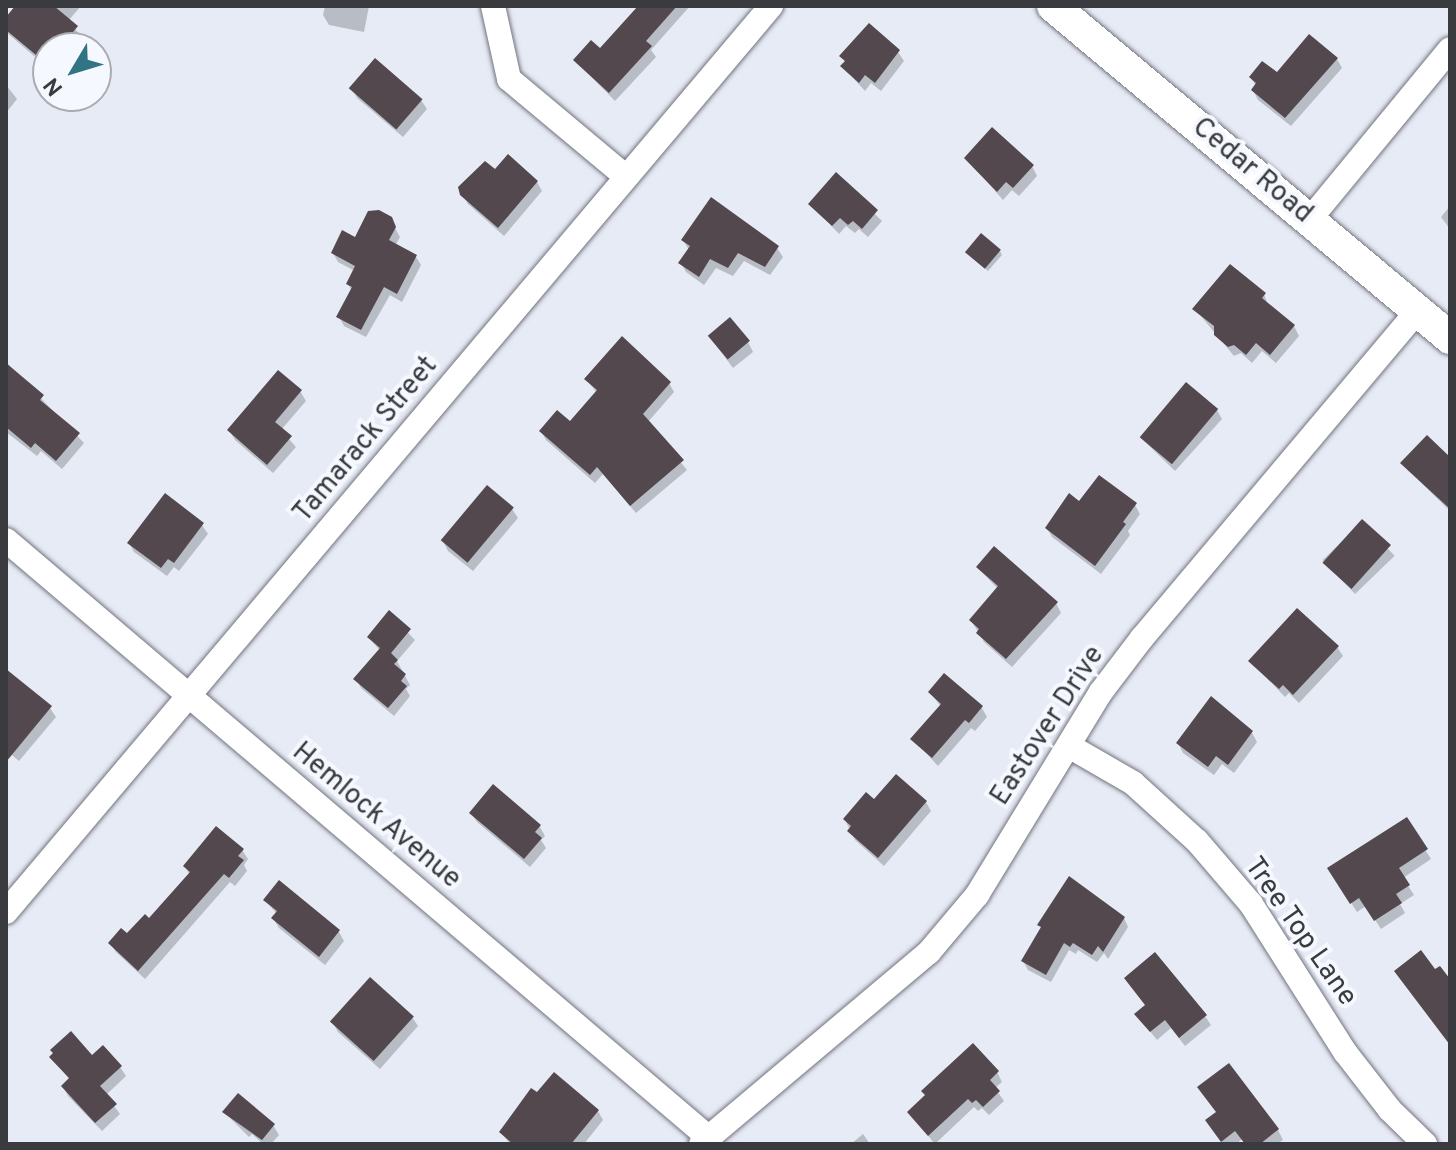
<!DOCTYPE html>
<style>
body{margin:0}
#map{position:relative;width:1456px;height:1150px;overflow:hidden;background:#e7ebf6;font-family:Overpass,sans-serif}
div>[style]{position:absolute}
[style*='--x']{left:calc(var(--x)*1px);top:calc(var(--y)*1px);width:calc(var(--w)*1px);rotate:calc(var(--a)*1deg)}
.shadow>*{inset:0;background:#0003;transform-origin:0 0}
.building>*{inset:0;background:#52484d;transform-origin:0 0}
.roads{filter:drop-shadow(0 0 2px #71747e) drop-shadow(0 0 2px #71747e)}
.street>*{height:24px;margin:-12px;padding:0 12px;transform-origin:12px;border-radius:12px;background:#fff}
.secondary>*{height:32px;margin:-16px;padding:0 16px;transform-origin:16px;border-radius:16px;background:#fff}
span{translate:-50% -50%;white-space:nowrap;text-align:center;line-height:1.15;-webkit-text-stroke:8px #f6f8ff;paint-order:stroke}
.street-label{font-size:28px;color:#393b3f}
.frame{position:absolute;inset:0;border:8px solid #393b3f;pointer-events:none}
.north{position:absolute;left:32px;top:32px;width:80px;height:80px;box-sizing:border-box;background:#f6f8ff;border:2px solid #aaacb2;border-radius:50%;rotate:232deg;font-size:22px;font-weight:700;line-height:32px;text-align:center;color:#393b3f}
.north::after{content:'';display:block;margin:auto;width:28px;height:36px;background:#317584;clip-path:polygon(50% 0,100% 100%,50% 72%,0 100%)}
</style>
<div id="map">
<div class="shadow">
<div style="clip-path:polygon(18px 6px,81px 6px,68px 21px,82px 37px,74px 48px,48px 48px,48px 68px,6px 32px,6px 20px)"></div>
<div style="clip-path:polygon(325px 6px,369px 6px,364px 32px,329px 25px,323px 15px)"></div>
<div style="clip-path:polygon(640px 6px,690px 6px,651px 50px,656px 57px,615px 101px,575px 60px,600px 50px)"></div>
<div style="clip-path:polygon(898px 52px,904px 61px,881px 91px,871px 83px,865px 91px,843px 67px,846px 63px,842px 57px)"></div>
<div style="clip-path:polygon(1337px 59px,1342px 68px,1291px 126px,1258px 100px,1253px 90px,1256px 86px,1251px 78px,1278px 75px)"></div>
<div style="clip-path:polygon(6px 85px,17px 99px,6px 113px)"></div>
<div style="clip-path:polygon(352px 88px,421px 100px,427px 109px,403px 137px,357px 98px)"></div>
<div style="clip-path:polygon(966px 158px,1032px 166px,1037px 176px,1019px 196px,1012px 190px,1003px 200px)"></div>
<div style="clip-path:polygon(495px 172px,537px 182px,542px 191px,504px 236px,468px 204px,462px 194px)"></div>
<div style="clip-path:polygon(836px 175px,882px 221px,868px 237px,859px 229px,855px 233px,846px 226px,839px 234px,811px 204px)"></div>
<div style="clip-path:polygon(1450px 206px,1450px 229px,1441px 217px)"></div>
<div style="clip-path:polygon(390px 219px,400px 237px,395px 246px,416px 257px,421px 265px,402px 302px,390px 295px,366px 337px,344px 326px,339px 317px,352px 291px,348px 284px,355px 271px,338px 262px,333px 253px)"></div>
<div style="clip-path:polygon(683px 240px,777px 248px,783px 257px,770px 275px,744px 261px,733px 276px,716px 268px,704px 285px,686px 272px,681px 263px,689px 250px)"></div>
<div style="clip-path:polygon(1000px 251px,1002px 255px,988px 271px,970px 256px)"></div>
<div style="clip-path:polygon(1264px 294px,1268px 305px,1294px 326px,1299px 336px,1276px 363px,1262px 351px,1252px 363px,1241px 353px,1234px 356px,1195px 309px)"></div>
<div style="clip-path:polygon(748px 342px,753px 352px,733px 368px,715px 344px)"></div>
<div style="clip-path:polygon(6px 362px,84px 443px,62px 469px,41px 451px,37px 456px,6px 432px)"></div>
<div style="clip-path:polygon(586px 379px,669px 383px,674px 392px,648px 422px,687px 470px,636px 513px,603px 474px,595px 483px,546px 440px,541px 431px,570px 424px,597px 393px)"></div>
<div style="clip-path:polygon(300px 391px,306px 401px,281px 430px,296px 447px,273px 473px,235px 440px,229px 430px)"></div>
<div style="clip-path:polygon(1217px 410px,1222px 419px,1175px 471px,1141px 438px)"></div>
<div style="clip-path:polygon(1450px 460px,1450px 511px,1402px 464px)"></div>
<div style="clip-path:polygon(1080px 504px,1135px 505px,1140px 514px,1128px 531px,1130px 535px,1101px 574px,1052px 537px,1047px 528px)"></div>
<div style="clip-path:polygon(512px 509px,518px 518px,473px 571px,448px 551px,443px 541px)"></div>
<div style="left:1362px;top:522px;width:47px;height:55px;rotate:46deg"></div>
<div style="clip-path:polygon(202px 525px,208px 534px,179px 571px,174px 567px,167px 576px,134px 552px,129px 543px)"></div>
<div style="clip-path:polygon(978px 568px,1056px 603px,1061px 613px,1012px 667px,984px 642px,971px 620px,998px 589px)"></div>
<div style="clip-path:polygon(389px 613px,415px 640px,397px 661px,410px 685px,406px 689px,410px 696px,394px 716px,361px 688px,356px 679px,380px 651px,369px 637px)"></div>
<div style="clip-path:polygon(1337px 647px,1343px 656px,1299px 703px,1289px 693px,1285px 697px,1250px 661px)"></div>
<div style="clip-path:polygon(944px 675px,982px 708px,987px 717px,975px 731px,971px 728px,938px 766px,913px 739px,941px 707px,930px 692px)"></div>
<div style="clip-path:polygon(6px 678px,50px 708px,56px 717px,19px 761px,6px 750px)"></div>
<div style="clip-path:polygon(1252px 733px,1257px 742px,1234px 773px,1222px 764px,1214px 775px,1183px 753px,1178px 743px)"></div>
<div style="clip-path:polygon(493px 787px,540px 827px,545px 836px,541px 840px,546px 848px,530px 867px,477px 822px,471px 813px)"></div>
<div style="clip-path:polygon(874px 802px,926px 802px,931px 811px,884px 866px,855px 840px,845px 820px)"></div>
<div style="clip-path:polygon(1406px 819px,1431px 859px,1403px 878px,1414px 895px,1400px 904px,1405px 913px,1381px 929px,1366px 906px,1357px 912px,1335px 878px)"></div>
<div style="clip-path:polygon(242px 850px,248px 859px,244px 865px,247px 871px,235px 886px,230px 882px,145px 979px,116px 952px,110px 943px,149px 920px,190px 875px,185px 867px)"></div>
<div style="clip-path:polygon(279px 883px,339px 932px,344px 941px,325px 965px,279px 928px,273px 918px,277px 914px,265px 900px)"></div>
<div style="clip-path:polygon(1124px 918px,1128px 927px,1108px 959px,1104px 953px,1097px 962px,1078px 950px,1076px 954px,1069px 950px,1051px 982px,1028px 970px,1023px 961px,1042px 929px,1040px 925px)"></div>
<div style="clip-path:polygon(1137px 1015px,1205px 1016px,1211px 1025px,1185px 1046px,1171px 1028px,1157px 1040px)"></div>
<div style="clip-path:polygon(412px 1017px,418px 1026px,380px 1069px,338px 1032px,333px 1023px)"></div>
<div style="clip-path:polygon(55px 1055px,92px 1057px,120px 1067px,126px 1076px,106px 1095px,120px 1114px,102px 1131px,68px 1096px,63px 1086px,70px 1080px,52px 1058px)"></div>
<div style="clip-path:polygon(1229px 1066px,1278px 1130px,1283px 1140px,1277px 1144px,1245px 1144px,1242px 1139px,1236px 1144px,1224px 1144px,1213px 1130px)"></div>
<div style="clip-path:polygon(997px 1072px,1002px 1082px,995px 1088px,1004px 1101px,989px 1115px,982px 1108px,978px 1111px,974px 1107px,935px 1144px,909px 1113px)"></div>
<div style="clip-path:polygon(598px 1111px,603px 1120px,584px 1144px,510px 1144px,501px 1132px)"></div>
<div style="clip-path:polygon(224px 1112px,273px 1125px,279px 1135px,271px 1144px,263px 1144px,252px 1134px,249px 1137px)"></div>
<div style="clip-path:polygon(863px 1134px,870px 1144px,851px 1144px)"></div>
</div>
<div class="building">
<div style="clip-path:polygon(15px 6px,54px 6px,78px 26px,60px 48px,48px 48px,48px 65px,6px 30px,6px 17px)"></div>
<div style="clip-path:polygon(638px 6px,677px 6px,646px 41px,652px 46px,609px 93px,573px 60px,591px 40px,600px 48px)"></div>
<div style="clip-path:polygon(869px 23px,900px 50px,875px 83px,865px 75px,859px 83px,840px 66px,845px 61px,839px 56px)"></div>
<div style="clip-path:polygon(1309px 34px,1338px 58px,1285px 118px,1251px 90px,1256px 83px,1249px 77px,1262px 61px,1277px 72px)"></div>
<div style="left:375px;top:58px;width:63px;height:40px;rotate:41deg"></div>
<div style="clip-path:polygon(992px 127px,1034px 165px,1013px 188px,1006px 182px,997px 192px,964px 158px)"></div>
<div style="clip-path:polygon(508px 154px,538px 181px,498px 228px,460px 195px,458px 187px,485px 161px,495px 169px)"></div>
<div style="clip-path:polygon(836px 172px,878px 210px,862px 229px,853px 221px,848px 225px,840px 218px,832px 226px,808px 204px)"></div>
<div style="clip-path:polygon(711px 197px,779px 246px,765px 267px,738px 253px,728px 268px,710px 259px,699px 277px,678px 263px,690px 246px,681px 240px)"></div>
<div style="clip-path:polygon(379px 210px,392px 217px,396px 227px,389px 240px,417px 255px,397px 294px,384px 287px,361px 330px,336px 317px,352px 287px,346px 284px,355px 266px,331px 253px,342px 230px,355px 237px,368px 211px)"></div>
<div style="left:981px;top:233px;width:26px;height:25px;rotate:40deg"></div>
<div style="clip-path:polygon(1230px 264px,1266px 293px,1262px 298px,1295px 325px,1270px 355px,1256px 343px,1246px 355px,1234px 345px,1228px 347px,1214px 335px,1214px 326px,1192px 309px)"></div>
<div style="left:730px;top:317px;width:31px;height:29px;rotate:50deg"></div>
<div style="clip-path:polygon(622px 336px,671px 382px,643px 414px,684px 460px,630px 506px,597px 467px,590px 475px,539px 431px,557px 410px,570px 421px,597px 390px,584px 379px)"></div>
<div style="clip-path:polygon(6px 363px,44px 395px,40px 400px,80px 433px,56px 461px,35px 443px,31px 448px,6px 427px)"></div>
<div style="clip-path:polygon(278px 370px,302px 390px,275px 422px,292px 436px,267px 465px,227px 430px)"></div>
<div style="left:1186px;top:382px;width:42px;height:72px;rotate:40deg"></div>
<div style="clip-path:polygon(1427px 435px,1450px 457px,1450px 509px,1400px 463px)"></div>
<div style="clip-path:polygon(1099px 475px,1137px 503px,1123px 522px,1126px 524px,1095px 566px,1045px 528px,1069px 493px,1079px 501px)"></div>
<div style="left:487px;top:485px;width:35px;height:72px;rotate:40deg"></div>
<div style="clip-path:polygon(165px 493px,204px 523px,174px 563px,168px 559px,161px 568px,127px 543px)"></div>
<div style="left:1362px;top:519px;width:39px;height:59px;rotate:42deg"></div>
<div style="clip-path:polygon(994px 546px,1058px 602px,1006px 659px,976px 633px,979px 629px,969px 620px,998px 586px,976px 567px)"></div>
<div style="clip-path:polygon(1297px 608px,1339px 646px,1293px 695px,1283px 685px,1279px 689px,1248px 661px)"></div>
<div style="clip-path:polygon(389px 610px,411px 629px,391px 653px,398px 660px,394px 664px,406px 674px,401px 681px,407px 686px,388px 708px,353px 679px,380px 648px,367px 637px)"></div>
<div style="clip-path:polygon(6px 669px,52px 706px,6px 762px)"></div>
<div style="clip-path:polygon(944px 673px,983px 706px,969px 723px,965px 720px,932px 758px,910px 739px,941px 704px,928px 692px)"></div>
<div style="clip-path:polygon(1211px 696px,1253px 731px,1228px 765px,1216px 756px,1208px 767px,1176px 743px)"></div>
<div style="clip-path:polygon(896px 774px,927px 801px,878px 858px,847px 831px,851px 826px,843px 819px,866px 792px,874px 799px)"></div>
<div style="clip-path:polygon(493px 784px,541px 825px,535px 832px,542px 838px,524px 859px,469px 813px)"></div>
<div style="clip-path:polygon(1407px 817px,1428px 849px,1399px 868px,1410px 885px,1396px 894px,1402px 903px,1374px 921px,1359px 898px,1350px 904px,1327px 868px)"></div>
<div style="clip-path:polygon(216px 826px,244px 849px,238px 856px,244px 860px,229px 878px,224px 874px,138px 971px,108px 943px,121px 928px,127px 933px,145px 914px,149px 918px,190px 872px,183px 866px)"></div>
<div style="clip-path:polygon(1069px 876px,1125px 917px,1103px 952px,1098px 946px,1092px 955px,1073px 943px,1070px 947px,1064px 943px,1046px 975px,1021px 961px,1041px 927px,1037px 925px)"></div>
<div style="clip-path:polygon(279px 880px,340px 930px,319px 957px,271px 918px,277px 911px,263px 900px)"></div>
<div style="clip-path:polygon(1421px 950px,1435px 969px,1440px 966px,1450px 979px,1450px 1045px,1394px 971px)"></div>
<div style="clip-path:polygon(1155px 952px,1207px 1015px,1179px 1038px,1165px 1020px,1150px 1032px,1134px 1014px,1145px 1005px,1124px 978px)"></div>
<div style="left:370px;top:977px;width:59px;height:60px;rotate:42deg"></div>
<div style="clip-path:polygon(71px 1031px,92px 1055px,103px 1045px,122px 1066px,100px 1086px,117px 1104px,95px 1123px,61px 1086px,69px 1078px,49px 1057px,53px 1053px,50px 1050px)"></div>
<div style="clip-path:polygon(973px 1043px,999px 1071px,990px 1080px,1000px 1091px,983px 1107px,976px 1100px,972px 1103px,968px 1099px,928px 1136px,907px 1112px,925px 1095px,921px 1091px)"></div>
<div style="clip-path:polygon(1229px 1063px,1279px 1129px,1260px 1144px,1245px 1144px,1235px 1131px,1221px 1142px,1205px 1120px,1216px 1112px,1197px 1087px)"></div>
<div style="clip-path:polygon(554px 1072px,599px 1110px,571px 1144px,513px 1144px,499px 1132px,531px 1088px,537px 1092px)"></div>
<div style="clip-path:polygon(238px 1093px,275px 1124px,262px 1140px,222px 1112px)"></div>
</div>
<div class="roads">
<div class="street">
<div style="--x:493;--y:6;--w:75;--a:77.6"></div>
<div style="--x:509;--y:79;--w:153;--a:39.9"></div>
<div style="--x:1310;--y:219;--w:220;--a:-50.5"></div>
<div style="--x:6;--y:540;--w:922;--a:40.38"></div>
<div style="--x:1069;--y:746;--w:74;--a:30"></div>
<div style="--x:1133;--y:783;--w:86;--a:42.2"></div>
<div style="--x:1197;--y:841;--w:83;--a:49.4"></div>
<div style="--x:1251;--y:904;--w:175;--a:57.6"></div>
<div style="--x:1345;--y:1052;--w:73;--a:52.2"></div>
<div style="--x:1390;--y:1110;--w:49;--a:44.2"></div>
<div style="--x:6;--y:912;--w:1186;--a:-49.82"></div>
<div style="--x:701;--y:1144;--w:298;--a:-40.1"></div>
<div style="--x:929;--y:952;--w:75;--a:-49.9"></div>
<div style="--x:977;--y:895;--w:238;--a:-58.6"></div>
<div style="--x:1101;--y:692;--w:68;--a:-52.8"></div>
<div style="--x:1142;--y:638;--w:427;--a:-49.9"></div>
</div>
<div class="secondary">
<div style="--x:1053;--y:6;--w:518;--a:39.9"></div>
</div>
</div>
<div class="street-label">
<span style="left:1252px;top:171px;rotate:40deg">Cedar Road</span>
<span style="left:366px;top:440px;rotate:-50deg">Tamarack Street</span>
<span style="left:1048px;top:726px;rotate:-57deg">Eastover Drive</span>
<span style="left:376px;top:816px;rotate:40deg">Hemlock Avenue</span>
<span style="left:1300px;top:932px;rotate:55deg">Tree Top Lane</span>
</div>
<div class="frame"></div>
<div class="north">N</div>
</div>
